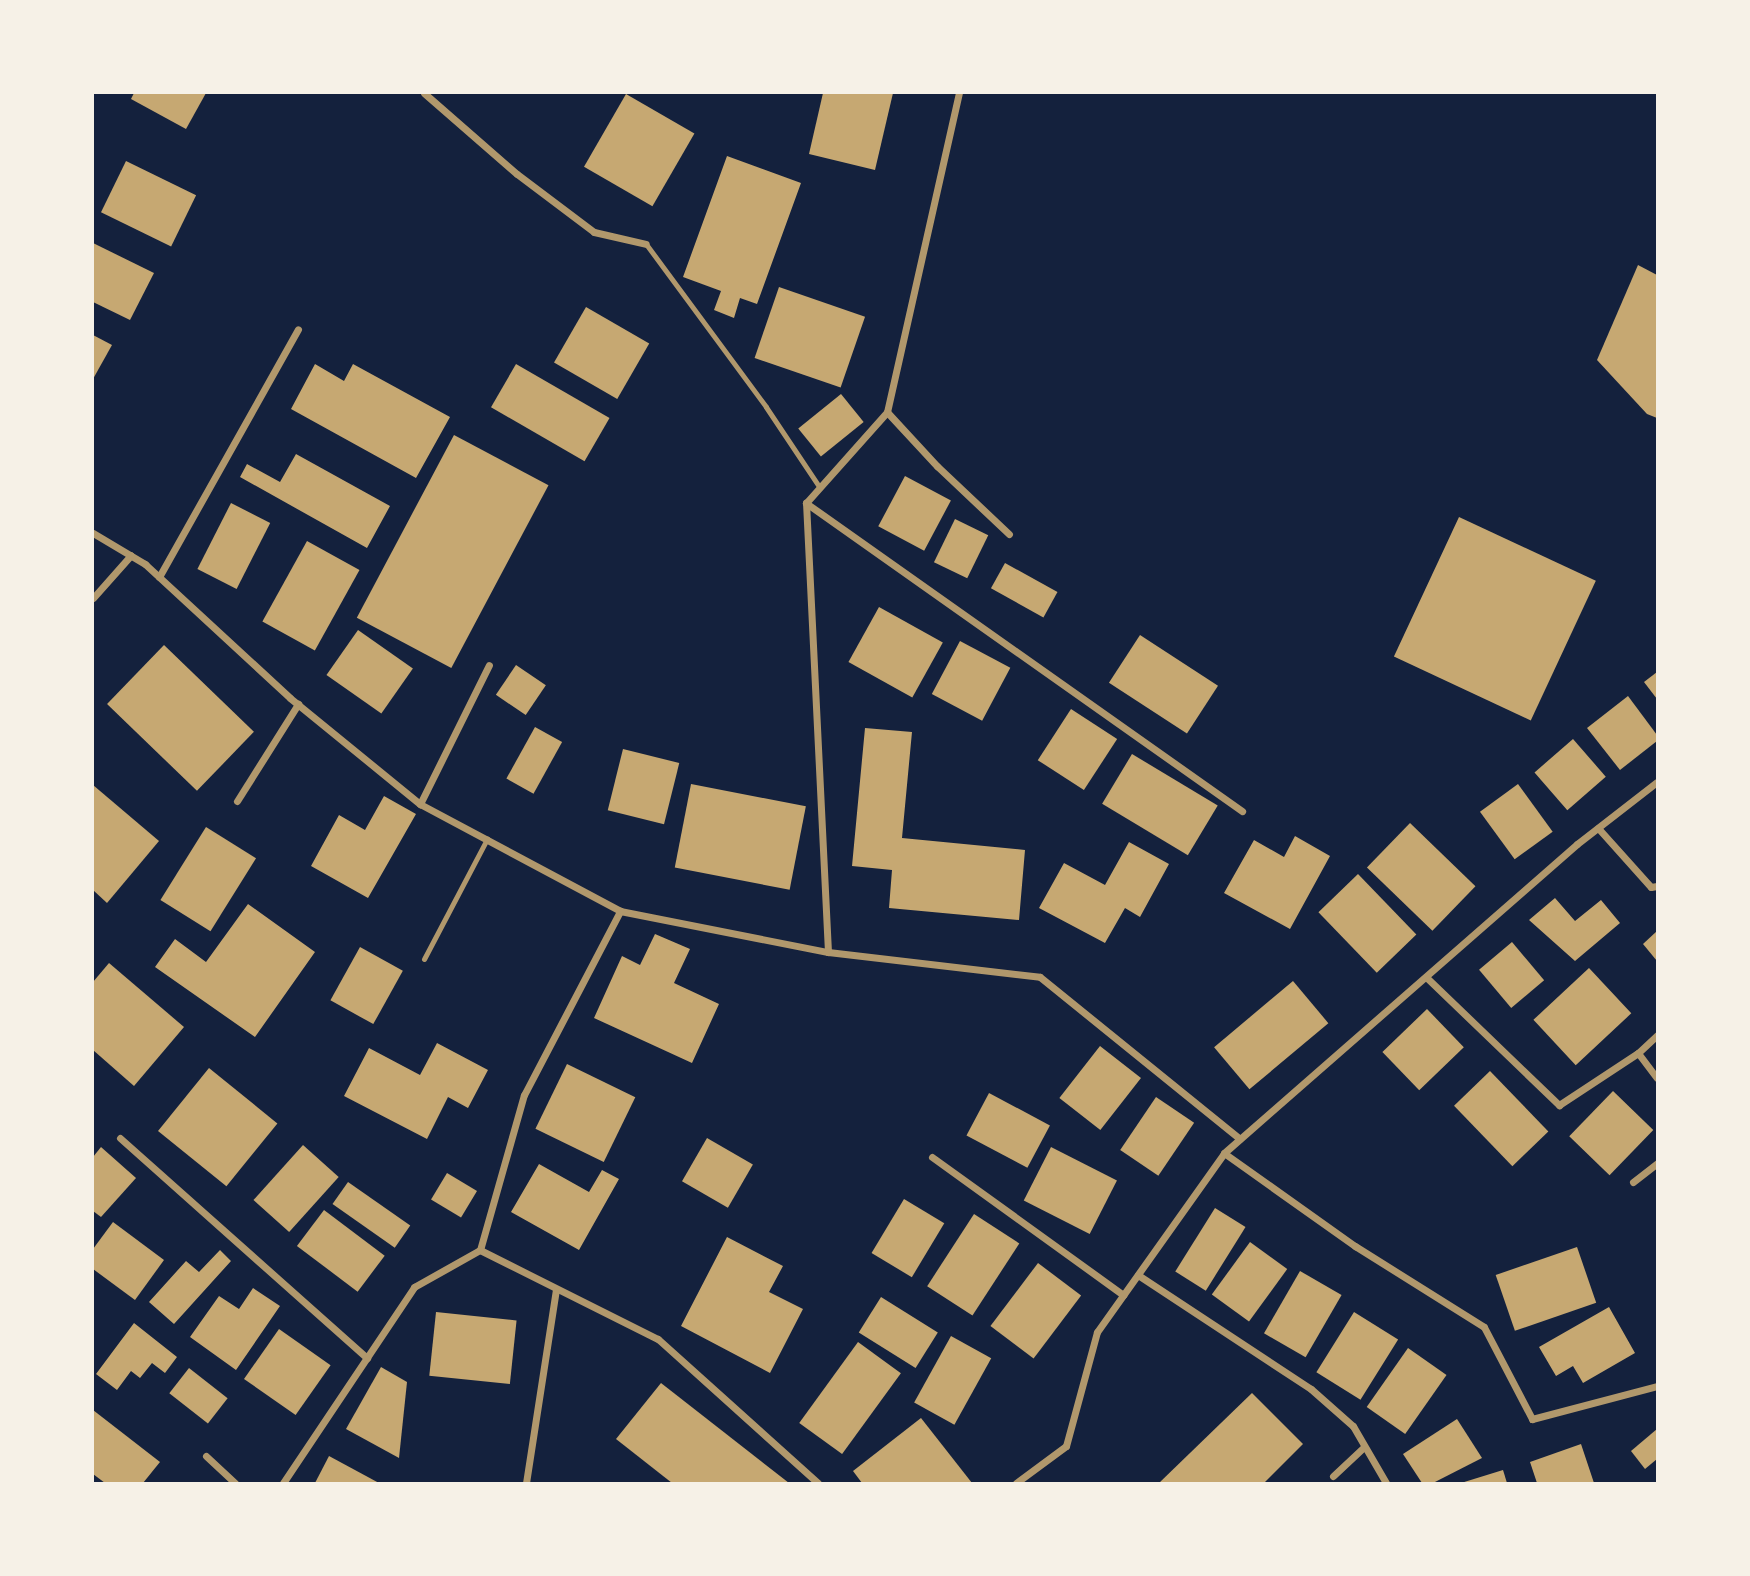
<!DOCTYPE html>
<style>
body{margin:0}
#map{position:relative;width:1750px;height:1576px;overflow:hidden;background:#14213d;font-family:Lato,sans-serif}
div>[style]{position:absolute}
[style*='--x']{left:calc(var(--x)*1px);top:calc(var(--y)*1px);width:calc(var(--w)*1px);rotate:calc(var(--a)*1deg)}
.building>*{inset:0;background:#c6a872;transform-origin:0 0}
.service>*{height:5px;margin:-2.5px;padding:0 2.5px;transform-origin:2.5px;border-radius:2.5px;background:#b1986c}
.minor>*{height:7px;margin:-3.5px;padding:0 3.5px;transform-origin:3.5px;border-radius:3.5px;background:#b1986c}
span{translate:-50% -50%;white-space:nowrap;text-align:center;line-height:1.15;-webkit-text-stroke:6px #f6f1e7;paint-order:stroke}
.frame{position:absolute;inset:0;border:94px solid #f6f1e7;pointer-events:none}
</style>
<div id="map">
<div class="building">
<div style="clip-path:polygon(134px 93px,206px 93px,186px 129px,131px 99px)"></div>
<div style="clip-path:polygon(823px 93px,893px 93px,875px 170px,809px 154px)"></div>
<div style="left:626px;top:94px;width:79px;height:84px;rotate:30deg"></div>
<div style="clip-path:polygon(727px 156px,801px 183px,757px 304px,740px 298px,734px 318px,714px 310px,721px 291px,683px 277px)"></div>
<div style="left:126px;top:161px;width:78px;height:57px;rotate:26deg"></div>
<div style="clip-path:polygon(93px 243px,154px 273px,130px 320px,93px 302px)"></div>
<div style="clip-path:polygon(1638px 265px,1657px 275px,1657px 418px,1647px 414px,1597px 360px)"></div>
<div style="left:779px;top:287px;width:91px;height:75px;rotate:19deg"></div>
<div style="left:586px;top:307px;width:73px;height:64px;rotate:30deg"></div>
<div style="clip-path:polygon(93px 335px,112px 345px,93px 379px)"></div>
<div style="clip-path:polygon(315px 364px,344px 381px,353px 364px,450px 417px,416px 478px,291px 409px)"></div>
<div style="left:516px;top:364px;width:108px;height:50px;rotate:30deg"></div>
<div style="left:841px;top:394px;width:36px;height:55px;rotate:51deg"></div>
<div style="left:454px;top:435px;width:107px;height:207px;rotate:28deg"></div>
<div style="clip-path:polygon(296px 454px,390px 506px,367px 548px,240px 477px,247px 464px,280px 482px)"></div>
<div style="left:905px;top:476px;width:52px;height:57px;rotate:28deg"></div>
<div style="left:231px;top:503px;width:44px;height:74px;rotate:27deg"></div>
<div style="left:1459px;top:517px;width:151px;height:154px;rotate:25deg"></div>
<div style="left:955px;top:519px;width:37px;height:48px;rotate:26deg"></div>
<div style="left:307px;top:541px;width:60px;height:92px;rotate:29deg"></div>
<div style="left:1005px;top:563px;width:60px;height:29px;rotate:29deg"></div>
<div style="left:879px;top:607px;width:73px;height:63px;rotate:29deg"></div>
<div style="left:358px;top:630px;width:67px;height:55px;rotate:35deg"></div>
<div style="left:1140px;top:635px;width:93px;height:57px;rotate:33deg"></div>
<div style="left:960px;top:641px;width:57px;height:60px;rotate:28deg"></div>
<div style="left:164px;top:645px;width:125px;height:82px;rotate:44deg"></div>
<div style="left:516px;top:665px;width:36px;height:36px;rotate:34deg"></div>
<div style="clip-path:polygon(1657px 672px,1657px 699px,1644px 682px)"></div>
<div style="clip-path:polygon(1628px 696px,1657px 735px,1657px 741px,1620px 770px,1587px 728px)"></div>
<div style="left:1071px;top:709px;width:55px;height:61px;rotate:33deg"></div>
<div style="left:535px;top:727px;width:31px;height:59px;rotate:29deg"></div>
<div style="clip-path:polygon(865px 728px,912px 732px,902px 838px,1025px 850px,1019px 920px,889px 908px,892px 870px,852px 866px)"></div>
<div style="left:1573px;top:739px;width:50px;height:51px;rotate:49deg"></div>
<div style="left:623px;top:749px;width:58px;height:63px;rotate:14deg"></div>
<div style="left:1132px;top:754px;width:100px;height:58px;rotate:31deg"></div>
<div style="left:691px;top:784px;width:117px;height:85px;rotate:11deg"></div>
<div style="left:1518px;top:784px;width:59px;height:47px;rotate:54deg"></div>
<div style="clip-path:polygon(93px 785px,159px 841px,107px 903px,93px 890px)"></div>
<div style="clip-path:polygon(384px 796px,416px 814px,368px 898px,311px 866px,339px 815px,365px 830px)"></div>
<div style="left:1410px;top:823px;width:91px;height:62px;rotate:44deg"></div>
<div style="left:206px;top:827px;width:59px;height:86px;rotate:32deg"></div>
<div style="clip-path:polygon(1295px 836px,1330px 856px,1290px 929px,1224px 893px,1254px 840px,1284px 857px)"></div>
<div style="clip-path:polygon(1129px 842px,1169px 864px,1140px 917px,1125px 908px,1105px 943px,1039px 908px,1064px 863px,1105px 885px)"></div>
<div style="left:1358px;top:874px;width:84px;height:55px;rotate:46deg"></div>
<div style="clip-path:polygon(1555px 898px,1575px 921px,1601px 900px,1620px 923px,1575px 961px,1529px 920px)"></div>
<div style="clip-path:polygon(248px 904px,315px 952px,255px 1037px,155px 967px,175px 939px,206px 962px)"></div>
<div style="clip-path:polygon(1657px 931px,1657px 961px,1643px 944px)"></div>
<div style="clip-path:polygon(655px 934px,690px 949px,674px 983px,719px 1004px,692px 1063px,594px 1018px,622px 956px,640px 965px)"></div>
<div style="left:1512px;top:942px;width:50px;height:43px;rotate:50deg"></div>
<div style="left:360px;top:947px;width:49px;height:61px;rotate:29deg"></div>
<div style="clip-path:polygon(109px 963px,184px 1027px,134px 1086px,93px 1050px,93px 982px)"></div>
<div style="left:1589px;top:968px;width:62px;height:76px;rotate:47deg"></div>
<div style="left:1293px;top:981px;width:55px;height:103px;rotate:50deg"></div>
<div style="left:1427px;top:1009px;width:53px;height:62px;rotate:46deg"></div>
<div style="clip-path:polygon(437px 1043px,488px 1070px,468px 1108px,448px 1097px,427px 1139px,344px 1096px,369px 1048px,420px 1075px)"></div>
<div style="left:1100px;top:1046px;width:52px;height:66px;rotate:38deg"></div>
<div style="left:567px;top:1064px;width:76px;height:72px;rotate:26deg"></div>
<div style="left:209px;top:1068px;width:88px;height:81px;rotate:39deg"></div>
<div style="left:1490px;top:1071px;width:84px;height:50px;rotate:46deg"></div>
<div style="left:1613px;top:1091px;width:56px;height:63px;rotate:44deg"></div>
<div style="left:989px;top:1093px;width:69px;height:48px;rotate:28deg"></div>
<div style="left:1156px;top:1097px;width:46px;height:64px;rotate:34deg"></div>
<div style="left:707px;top:1138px;width:53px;height:50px;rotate:30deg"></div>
<div style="left:303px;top:1145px;width:48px;height:74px;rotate:42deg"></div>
<div style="clip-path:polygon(101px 1147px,136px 1178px,101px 1217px,93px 1211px,93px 1157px)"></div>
<div style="left:1051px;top:1147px;width:74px;height:60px;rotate:27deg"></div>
<div style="clip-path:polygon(539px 1164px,589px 1192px,602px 1170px,619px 1179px,579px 1250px,511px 1212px)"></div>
<div style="left:447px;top:1173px;width:35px;height:31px;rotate:31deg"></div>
<div style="left:348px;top:1182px;width:76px;height:27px;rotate:35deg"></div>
<div style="left:904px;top:1199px;width:47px;height:63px;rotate:31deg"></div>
<div style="left:1215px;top:1208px;width:36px;height:75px;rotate:32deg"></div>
<div style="left:324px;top:1210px;width:76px;height:45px;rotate:37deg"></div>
<div style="left:974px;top:1214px;width:54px;height:86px;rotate:33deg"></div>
<div style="clip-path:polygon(113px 1222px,164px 1260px,135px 1300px,93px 1269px,93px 1249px)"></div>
<div style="clip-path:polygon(727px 1237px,783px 1266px,769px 1292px,803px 1309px,770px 1373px,681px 1326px)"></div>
<div style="left:1250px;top:1242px;width:46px;height:65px;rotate:36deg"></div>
<div style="left:1577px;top:1247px;width:59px;height:86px;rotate:71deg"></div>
<div style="clip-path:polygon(220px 1250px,231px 1261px,174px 1324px,149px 1302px,186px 1261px,199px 1272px)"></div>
<div style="left:1038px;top:1263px;width:54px;height:79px;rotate:37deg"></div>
<div style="left:1300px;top:1271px;width:48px;height:72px;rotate:30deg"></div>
<div style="clip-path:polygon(253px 1288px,280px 1306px,236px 1370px,190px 1337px,219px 1296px,239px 1309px)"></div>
<div style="left:881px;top:1297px;width:67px;height:42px;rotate:32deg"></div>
<div style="clip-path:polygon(1609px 1307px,1635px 1353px,1583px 1383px,1573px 1366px,1556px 1376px,1539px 1347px)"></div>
<div style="left:436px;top:1312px;width:81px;height:64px;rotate:6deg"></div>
<div style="left:1354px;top:1312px;width:52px;height:71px;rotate:32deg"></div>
<div style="clip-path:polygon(134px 1323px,177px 1357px,165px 1373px,152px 1363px,140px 1378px,131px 1371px,117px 1390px,96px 1374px)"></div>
<div style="left:279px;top:1329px;width:63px;height:61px;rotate:35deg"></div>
<div style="left:951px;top:1336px;width:46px;height:76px;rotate:29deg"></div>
<div style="left:858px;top:1342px;width:53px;height:100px;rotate:36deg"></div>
<div style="left:1408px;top:1348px;width:47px;height:72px;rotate:35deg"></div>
<div style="clip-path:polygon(381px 1367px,407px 1382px,399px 1458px,346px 1429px)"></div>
<div style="left:189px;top:1368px;width:49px;height:32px;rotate:38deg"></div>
<div style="clip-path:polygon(661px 1383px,789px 1483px,672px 1483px,616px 1439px)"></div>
<div style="clip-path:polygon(1252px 1393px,1303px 1444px,1264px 1483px,1159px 1483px)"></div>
<div style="clip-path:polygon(93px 1410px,160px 1462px,143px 1483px,105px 1483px,93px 1474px)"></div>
<div style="clip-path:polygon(921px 1418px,972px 1483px,862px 1483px,853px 1471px)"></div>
<div style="clip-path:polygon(1457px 1419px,1482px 1458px,1433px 1483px,1422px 1483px,1403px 1454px)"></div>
<div style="clip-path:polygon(1657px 1429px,1657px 1459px,1645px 1469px,1631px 1451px)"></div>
<div style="clip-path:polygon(1581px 1444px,1594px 1483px,1537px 1483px,1530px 1462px)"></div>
<div style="clip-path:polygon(329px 1456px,379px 1483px,315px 1483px)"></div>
<div style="clip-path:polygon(1503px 1470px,1507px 1483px,1461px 1483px)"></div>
</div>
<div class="service">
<div style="--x:646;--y:244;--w:202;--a:53.6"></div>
<div style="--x:766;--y:407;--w:97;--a:56.3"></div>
<div style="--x:424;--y:959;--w:136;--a:-62.3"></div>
</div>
<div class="minor">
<div style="--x:424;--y:93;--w:123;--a:41.1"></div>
<div style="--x:517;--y:174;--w:96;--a:37"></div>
<div style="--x:594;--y:232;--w:53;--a:13"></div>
<div style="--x:887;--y:412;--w:74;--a:47.2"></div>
<div style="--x:937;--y:466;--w:99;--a:43.4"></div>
<div style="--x:806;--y:503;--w:534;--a:35.24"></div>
<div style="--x:93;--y:533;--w:61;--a:30.8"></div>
<div style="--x:145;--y:564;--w:197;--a:42.7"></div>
<div style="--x:290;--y:698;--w:168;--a:39.2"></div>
<div style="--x:420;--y:804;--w:227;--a:28.1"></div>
<div style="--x:159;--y:577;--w:284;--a:-60.7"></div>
<div style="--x:93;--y:598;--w:57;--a:-48.5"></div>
<div style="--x:237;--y:801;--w:115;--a:-57.8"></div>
<div style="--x:420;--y:804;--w:155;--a:-63.6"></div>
<div style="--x:1598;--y:828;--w:79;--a:48.1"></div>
<div style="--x:1651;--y:887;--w:6;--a:-9"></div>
<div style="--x:828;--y:952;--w:450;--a:-92.8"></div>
<div style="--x:806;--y:503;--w:122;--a:-48.3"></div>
<div style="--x:887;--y:412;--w:327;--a:-77.3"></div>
<div style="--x:1426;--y:977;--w:185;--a:43.9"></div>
<div style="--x:1559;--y:1105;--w:95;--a:-33.4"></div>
<div style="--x:1638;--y:1053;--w:26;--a:-43"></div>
<div style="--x:1638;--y:1053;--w:31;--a:53"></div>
<div style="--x:120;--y:1138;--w:331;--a:41.7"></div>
<div style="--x:1224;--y:1153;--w:161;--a:35.4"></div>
<div style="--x:1355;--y:1246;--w:152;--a:32.1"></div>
<div style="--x:1484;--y:1327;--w:104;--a:62.4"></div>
<div style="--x:1532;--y:1419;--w:129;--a:-14.8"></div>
<div style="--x:932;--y:1157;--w:236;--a:35.8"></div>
<div style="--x:1633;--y:1182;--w:31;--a:-38"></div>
<div style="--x:480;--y:1250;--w:161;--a:-74.2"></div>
<div style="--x:524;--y:1095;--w:208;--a:-62.4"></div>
<div style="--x:620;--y:911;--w:212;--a:11.2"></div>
<div style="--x:828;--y:952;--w:213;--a:6.7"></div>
<div style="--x:1040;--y:977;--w:257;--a:39"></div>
<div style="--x:1138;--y:1275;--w:207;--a:33.4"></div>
<div style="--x:1311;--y:1389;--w:56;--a:41.4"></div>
<div style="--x:1353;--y:1426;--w:66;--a:59.9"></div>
<div style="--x:206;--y:1456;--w:40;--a:43"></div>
<div style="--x:1333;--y:1476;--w:42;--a:-43.1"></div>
<div style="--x:283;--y:1483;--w:236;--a:-56.2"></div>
<div style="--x:414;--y:1287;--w:76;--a:-29.3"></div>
<div style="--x:480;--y:1250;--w:199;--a:26.6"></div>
<div style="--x:658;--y:1339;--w:215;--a:42"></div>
<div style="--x:526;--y:1483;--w:195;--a:-81.2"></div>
<div style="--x:1016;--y:1483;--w:62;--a:-36.5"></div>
<div style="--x:1066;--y:1446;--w:118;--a:-74.8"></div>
<div style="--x:1097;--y:1332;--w:219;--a:-54.6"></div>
<div style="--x:1224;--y:1153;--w:469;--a:-41.2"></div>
<div style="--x:1577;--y:844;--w:101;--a:-37.8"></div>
</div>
<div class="frame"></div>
</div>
